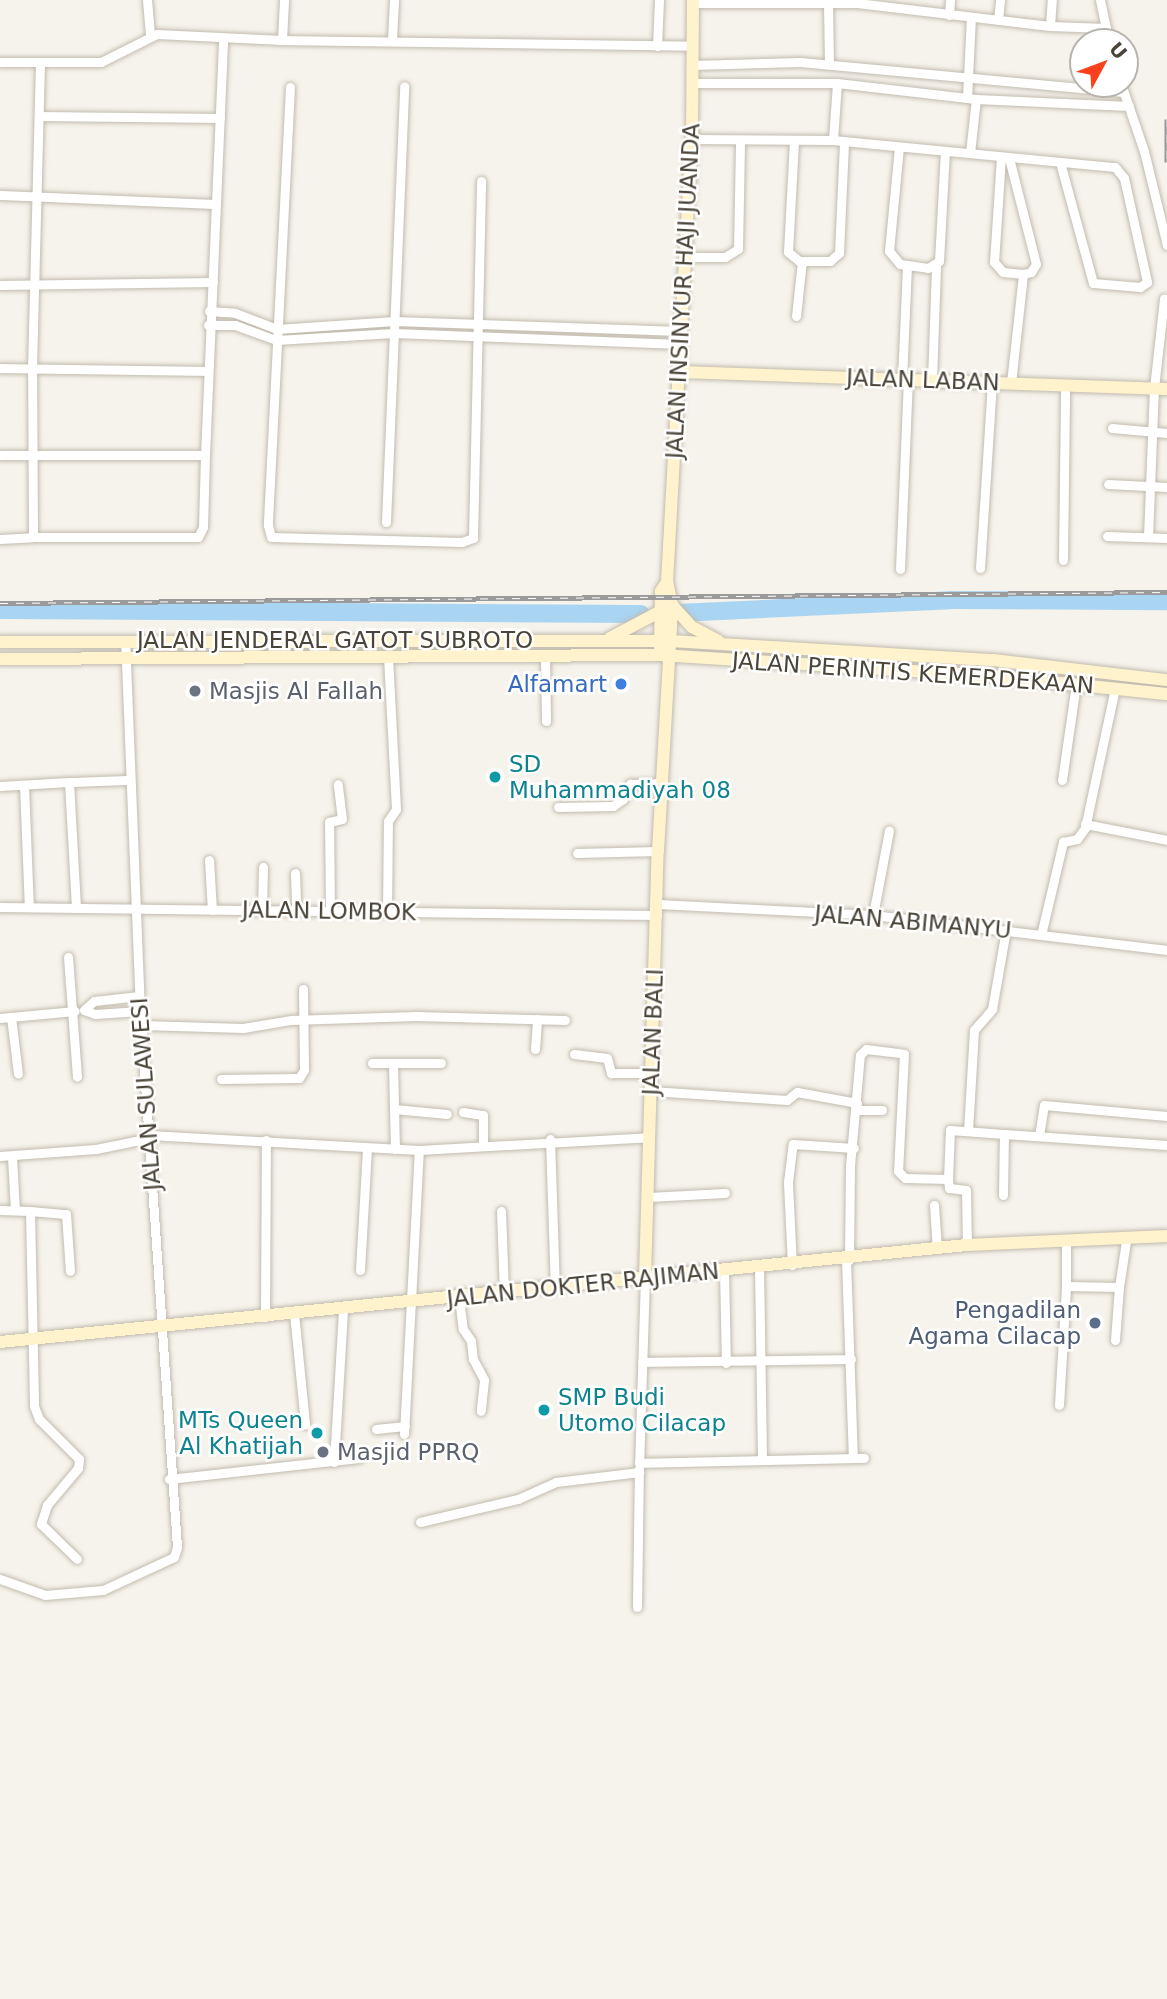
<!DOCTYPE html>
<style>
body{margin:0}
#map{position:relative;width:1167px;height:1999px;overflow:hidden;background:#f6f3ec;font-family:"DejaVu Sans",sans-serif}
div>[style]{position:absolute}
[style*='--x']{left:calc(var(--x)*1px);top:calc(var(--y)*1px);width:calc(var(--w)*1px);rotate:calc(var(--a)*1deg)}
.river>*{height:18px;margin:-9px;padding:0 9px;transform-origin:9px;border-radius:9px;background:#a9d4f2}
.roads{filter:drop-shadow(0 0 2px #c2bbae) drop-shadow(0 0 2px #c2bbae)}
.street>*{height:9px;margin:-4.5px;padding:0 4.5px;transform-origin:4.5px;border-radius:4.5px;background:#fff}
.secondary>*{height:12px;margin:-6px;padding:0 6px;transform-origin:6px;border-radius:6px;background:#fff3cd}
.rail>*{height:5px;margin-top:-2.5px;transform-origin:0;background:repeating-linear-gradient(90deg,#fff 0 8px,#9a9a9a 0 16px);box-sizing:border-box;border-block:2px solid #9a9a9a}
.dots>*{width:19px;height:19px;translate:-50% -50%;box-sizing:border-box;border:4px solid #fff;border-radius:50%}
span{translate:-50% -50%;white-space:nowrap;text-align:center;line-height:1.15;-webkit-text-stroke:5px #fff;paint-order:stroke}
.street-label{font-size:23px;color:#4b4439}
.shop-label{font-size:23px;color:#366cbe}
.right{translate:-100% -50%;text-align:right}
.worship-label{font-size:23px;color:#5b616d}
.left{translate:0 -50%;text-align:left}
.culture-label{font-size:23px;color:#0d838f}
.service-label{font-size:23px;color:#4e5e75}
.north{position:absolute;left:1069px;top:28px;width:70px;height:70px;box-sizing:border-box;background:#fff;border:2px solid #b7b4b0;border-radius:50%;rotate:49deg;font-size:19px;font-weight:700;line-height:28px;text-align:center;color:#4b4439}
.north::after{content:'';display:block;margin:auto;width:24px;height:32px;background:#fc3f1d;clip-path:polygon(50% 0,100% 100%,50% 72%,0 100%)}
</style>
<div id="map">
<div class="river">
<div style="--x:0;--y:610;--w:641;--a:0.36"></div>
<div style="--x:678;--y:613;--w:272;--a:-2.7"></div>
<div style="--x:950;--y:600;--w:217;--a:0.3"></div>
</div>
<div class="roads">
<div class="street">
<div style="--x:147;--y:0;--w:35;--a:85"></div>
<div style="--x:1100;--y:0;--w:43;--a:77.9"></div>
<div style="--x:828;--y:2;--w:62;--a:89.1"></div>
<div style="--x:693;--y:3;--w:164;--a:0"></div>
<div style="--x:857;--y:3;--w:194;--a:6.8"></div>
<div style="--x:1050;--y:26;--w:56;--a:2"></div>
<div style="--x:949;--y:15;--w:15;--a:-86"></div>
<div style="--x:998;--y:20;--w:20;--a:-84"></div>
<div style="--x:1050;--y:26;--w:26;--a:-86"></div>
<div style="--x:282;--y:40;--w:410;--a:0.8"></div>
<div style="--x:392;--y:40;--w:40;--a:-87.1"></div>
<div style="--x:657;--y:46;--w:46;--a:-87.5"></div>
<div style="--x:0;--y:62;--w:101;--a:0"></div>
<div style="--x:101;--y:62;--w:63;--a:-26.6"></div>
<div style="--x:157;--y:34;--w:125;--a:2.7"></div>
<div style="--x:282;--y:40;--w:40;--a:-87.1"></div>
<div style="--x:692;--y:65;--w:108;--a:-1.6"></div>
<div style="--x:800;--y:62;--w:325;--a:5.3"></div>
<div style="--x:692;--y:83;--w:145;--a:0"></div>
<div style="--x:837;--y:83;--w:140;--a:6.6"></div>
<div style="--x:976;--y:99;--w:153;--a:2.6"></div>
<div style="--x:1121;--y:84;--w:71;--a:71.1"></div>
<div style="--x:1144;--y:151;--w:97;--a:76.3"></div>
<div style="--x:290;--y:87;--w:439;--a:92.9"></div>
<div style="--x:268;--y:525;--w:12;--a:76"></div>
<div style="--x:271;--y:537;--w:191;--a:1.5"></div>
<div style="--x:462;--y:542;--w:12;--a:-20"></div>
<div style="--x:473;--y:538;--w:357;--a:-88.7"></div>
<div style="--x:967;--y:98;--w:81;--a:-87.2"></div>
<div style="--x:41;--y:116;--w:179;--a:0.6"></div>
<div style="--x:692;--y:139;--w:141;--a:0.4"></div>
<div style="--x:833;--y:140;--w:283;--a:5.5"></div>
<div style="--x:1115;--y:167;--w:14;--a:51"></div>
<div style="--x:1124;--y:178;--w:107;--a:77.5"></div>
<div style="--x:1147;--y:282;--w:9;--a:144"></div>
<div style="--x:1140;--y:287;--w:47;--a:-175.1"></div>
<div style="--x:1093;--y:283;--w:121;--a:-105.3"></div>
<div style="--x:833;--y:140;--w:57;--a:-86"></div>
<div style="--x:794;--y:141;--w:111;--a:93.1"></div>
<div style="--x:788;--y:252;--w:14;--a:39"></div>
<div style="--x:799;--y:261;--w:31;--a:0"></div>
<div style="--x:830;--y:261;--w:12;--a:-42"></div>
<div style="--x:839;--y:253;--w:111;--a:-87.4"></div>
<div style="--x:899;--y:147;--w:104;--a:95.5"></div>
<div style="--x:889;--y:251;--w:17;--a:50"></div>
<div style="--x:900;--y:264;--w:28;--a:8"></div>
<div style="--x:928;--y:268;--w:13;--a:-32"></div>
<div style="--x:939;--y:261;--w:110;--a:-86.9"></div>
<div style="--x:970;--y:153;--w:54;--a:-83.7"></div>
<div style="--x:1001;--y:157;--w:105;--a:93.8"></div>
<div style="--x:994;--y:262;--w:13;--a:48"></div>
<div style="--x:1003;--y:272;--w:20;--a:6"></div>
<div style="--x:1023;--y:274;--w:8;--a:-14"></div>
<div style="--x:1031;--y:272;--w:9;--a:-58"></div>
<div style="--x:1036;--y:264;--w:109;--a:-104.3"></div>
<div style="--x:0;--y:195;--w:216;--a:2.4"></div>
<div style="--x:686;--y:257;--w:39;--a:0"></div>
<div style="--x:725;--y:257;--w:15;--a:-32"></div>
<div style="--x:738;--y:249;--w:109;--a:-88.9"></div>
<div style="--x:0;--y:285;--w:213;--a:-0.8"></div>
<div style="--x:209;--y:311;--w:26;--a:4"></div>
<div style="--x:235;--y:313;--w:45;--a:20.9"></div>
<div style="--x:277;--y:329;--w:118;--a:-3.9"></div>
<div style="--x:395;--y:321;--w:285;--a:2"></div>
<div style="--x:796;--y:316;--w:55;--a:-83.8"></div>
<div style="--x:208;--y:325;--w:27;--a:0"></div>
<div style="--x:235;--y:325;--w:44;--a:20.1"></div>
<div style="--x:276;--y:340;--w:118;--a:-3.4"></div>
<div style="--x:394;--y:333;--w:286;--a:2.2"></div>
<div style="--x:0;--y:368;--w:207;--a:0.8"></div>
<div style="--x:902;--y:380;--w:115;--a:-87.5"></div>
<div style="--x:932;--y:381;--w:115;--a:-88"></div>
<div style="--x:1011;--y:383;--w:110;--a:-83.7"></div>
<div style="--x:1112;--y:428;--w:55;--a:5.2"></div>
<div style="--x:0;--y:455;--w:205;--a:0"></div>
<div style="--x:205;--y:455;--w:417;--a:-87.5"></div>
<div style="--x:1108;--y:484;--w:59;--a:2.9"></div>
<div style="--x:386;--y:522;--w:436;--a:-87.6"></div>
<div style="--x:1107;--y:536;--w:60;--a:1.9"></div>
<div style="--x:33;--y:537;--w:165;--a:0"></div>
<div style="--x:198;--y:537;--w:11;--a:-63"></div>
<div style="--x:203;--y:527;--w:72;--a:-88.4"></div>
<div style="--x:1148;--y:537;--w:149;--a:-87.7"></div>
<div style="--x:1154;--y:388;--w:90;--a:-83.6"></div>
<div style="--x:0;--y:539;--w:33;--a:-3"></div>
<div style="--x:33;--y:537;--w:169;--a:-90.3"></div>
<div style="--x:32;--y:368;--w:305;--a:-88.5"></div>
<div style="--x:1063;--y:560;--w:175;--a:-89.3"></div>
<div style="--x:980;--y:568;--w:186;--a:-86.3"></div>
<div style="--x:900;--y:569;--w:189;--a:-87.6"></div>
<div style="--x:545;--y:656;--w:65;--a:89.1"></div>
<div style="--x:1062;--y:780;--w:97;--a:-81.7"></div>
<div style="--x:69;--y:782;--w:60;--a:-1.9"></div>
<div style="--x:24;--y:785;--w:122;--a:87.7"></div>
<div style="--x:0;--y:786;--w:69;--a:-3.3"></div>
<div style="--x:69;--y:782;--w:126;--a:86.8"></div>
<div style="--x:558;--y:807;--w:55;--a:-1"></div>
<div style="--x:613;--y:806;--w:12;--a:-35"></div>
<div style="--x:623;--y:799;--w:17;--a:-65"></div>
<div style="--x:630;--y:784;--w:31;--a:-2"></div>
<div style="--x:1085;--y:824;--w:84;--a:11"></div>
<div style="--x:577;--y:853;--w:81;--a:-1.4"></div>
<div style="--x:209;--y:860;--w:50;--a:86.6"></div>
<div style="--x:295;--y:873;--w:37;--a:88"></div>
<div style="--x:658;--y:904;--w:215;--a:2.9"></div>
<div style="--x:873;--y:915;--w:296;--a:6.8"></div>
<div style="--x:0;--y:907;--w:657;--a:0.7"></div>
<div style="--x:262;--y:911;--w:44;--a:-88.7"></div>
<div style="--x:330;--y:911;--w:89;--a:-90.6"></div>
<div style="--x:329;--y:822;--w:13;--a:-13"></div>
<div style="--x:342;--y:819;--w:35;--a:-97"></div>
<div style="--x:387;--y:912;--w:91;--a:-89.4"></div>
<div style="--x:388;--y:821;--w:14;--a:-56"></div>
<div style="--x:396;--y:809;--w:153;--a:-93"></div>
<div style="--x:873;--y:915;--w:86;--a:-79.3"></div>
<div style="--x:1041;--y:935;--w:96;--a:-76.7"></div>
<div style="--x:1063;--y:842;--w:14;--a:-12"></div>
<div style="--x:1077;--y:839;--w:14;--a:-54"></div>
<div style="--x:1085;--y:828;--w:143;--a:-77.9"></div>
<div style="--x:68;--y:957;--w:120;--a:85.7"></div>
<div style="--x:139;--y:996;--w:45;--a:173.7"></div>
<div style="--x:94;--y:1001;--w:13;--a:138"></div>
<div style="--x:84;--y:1010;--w:12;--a:20"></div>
<div style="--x:95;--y:1014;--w:45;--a:-3.8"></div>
<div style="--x:11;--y:1017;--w:57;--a:83"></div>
<div style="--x:0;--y:1018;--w:75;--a:-5.3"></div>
<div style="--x:142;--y:1025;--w:101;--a:1.7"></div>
<div style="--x:243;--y:1028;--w:49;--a:-9.5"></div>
<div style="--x:291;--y:1020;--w:125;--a:-1.8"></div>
<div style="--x:416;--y:1016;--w:149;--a:1.5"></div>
<div style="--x:535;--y:1049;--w:30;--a:-86"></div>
<div style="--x:574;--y:1054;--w:33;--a:7"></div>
<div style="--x:607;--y:1058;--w:16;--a:75"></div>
<div style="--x:611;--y:1073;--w:41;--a:0"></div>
<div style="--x:372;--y:1063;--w:69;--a:0"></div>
<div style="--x:393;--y:1063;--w:86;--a:88.7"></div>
<div style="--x:221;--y:1079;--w:78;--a:-0.7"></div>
<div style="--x:299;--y:1078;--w:9;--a:-58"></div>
<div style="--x:304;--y:1070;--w:81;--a:-90.7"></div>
<div style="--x:651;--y:1091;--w:136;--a:3.8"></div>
<div style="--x:787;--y:1100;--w:13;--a:-39"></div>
<div style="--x:797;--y:1092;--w:61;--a:10.4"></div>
<div style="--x:394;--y:1109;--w:53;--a:5.4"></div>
<div style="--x:856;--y:1110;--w:26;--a:0"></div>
<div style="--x:463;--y:1112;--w:20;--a:9"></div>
<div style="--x:483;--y:1115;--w:30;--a:90"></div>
<div style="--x:968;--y:1131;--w:101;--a:-86.6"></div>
<div style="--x:974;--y:1030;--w:28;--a:-49"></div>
<div style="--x:992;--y:1009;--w:80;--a:-80"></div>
<div style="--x:149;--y:1135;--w:270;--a:3.2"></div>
<div style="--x:419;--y:1150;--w:230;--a:-3.2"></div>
<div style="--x:1039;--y:1136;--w:31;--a:-81"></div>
<div style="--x:1044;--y:1105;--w:123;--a:5.1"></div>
<div style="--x:550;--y:1139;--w:149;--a:88.1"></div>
<div style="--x:0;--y:1156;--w:96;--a:-4.2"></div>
<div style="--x:96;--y:1149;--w:54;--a:-11.7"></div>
<div style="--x:12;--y:1157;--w:53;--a:86.8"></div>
<div style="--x:948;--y:1179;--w:49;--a:-87.7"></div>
<div style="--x:950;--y:1130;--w:54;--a:4.2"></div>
<div style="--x:1003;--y:1195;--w:61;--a:-89.1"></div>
<div style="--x:1004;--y:1134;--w:163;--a:3.9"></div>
<div style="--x:648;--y:1197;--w:77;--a:-3"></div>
<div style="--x:934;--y:1205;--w:44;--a:86.1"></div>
<div style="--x:0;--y:1210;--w:30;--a:2"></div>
<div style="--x:30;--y:1211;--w:195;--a:88.8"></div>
<div style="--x:34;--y:1406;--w:14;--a:69"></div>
<div style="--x:39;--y:1419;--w:57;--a:45"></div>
<div style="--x:79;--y:1459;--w:9;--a:96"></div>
<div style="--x:78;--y:1468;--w:48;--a:130"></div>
<div style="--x:47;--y:1505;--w:20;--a:108"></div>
<div style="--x:41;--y:1524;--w:50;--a:44.2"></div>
<div style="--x:30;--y:1211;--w:36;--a:5"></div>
<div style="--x:66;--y:1214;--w:57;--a:86"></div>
<div style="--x:501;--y:1211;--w:82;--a:87.9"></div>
<div style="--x:1066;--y:1241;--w:45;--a:90"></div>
<div style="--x:1066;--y:1286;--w:53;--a:1.1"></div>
<div style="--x:1119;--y:1287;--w:47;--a:-81.3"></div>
<div style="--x:846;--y:1260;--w:198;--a:88"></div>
<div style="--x:849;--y:1260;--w:94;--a:-89.4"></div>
<div style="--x:850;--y:1166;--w:111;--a:-84.9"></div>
<div style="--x:860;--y:1055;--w:8;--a:-45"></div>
<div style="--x:866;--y:1049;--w:38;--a:7"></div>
<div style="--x:904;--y:1054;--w:117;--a:92.9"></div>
<div style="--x:898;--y:1171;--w:10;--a:45"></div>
<div style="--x:905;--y:1178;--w:43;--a:1.3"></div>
<div style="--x:948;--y:1179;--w:9;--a:84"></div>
<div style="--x:949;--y:1188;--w:17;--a:7"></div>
<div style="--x:966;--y:1190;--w:55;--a:89"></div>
<div style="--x:792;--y:1265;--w:83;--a:-92.8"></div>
<div style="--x:788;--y:1182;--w:38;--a:-83"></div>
<div style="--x:793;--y:1144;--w:61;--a:3.8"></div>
<div style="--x:759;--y:1267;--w:192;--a:89.1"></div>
<div style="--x:360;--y:1270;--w:122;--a:-86.7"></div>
<div style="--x:724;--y:1270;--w:93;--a:88.8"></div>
<div style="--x:645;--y:1277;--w:186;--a:91.8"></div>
<div style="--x:639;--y:1463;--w:225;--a:-1.3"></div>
<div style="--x:459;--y:1298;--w:31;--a:83"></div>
<div style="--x:463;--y:1329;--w:14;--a:56"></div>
<div style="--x:471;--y:1341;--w:18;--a:84"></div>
<div style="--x:473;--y:1359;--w:24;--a:62"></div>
<div style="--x:484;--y:1380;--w:31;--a:96"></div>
<div style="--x:294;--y:1313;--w:112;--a:84.3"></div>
<div style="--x:265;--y:1317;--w:177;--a:-89.7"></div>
<div style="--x:1115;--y:1340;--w:53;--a:-85.7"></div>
<div style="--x:642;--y:1362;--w:209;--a:-0.8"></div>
<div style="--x:1059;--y:1405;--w:119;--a:-86.6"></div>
<div style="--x:376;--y:1429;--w:29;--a:-6"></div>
<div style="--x:404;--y:1434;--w:284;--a:-87"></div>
<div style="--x:334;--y:1462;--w:153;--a:-86.6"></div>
<div style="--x:169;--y:1479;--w:191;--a:-6.3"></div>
<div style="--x:420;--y:1522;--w:101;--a:-13.2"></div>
<div style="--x:518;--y:1499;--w:42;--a:-24.1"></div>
<div style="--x:556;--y:1482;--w:84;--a:-6.9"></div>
<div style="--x:0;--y:1579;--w:48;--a:19.6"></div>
<div style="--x:45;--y:1595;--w:58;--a:-4.9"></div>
<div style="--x:103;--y:1590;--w:78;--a:-24.9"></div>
<div style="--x:174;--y:1557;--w:10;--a:-73"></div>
<div style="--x:177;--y:1547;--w:537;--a:-93.95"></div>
<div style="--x:140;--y:1011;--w:371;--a:-92.3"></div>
<div style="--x:637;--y:1607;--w:138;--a:-89.2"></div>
</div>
<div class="secondary">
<div style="--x:680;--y:372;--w:487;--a:2"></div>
<div style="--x:672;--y:605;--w:30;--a:48"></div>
<div style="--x:692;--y:627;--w:30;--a:28"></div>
<div style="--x:610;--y:638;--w:58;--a:-27.9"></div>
<div style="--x:0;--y:642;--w:670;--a:-0.09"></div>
<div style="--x:670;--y:641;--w:324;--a:3.4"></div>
<div style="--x:993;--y:660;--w:175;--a:6.6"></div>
<div style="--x:660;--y:647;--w:56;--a:-89"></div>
<div style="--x:661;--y:591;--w:11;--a:-56"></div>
<div style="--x:0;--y:659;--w:660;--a:-0.35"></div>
<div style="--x:660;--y:655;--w:333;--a:3.6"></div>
<div style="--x:992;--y:676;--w:176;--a:5.9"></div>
<div style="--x:645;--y:1277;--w:426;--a:-88.3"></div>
<div style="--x:658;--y:851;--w:246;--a:-86.7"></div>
<div style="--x:672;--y:605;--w:24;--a:-102"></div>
<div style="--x:667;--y:582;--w:444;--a:-86.8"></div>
<div style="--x:692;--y:139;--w:139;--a:-89.6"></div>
<div style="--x:0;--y:1342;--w:972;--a:-5.73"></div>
<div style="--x:967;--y:1245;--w:200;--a:-2.6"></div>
</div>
</div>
<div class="rail">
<div style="--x:1167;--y:119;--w:43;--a:90"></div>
<div style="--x:0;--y:603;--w:1167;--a:-0.54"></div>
</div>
<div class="dots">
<div style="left:621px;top:684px;background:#3f7fe0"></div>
<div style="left:195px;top:691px;background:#6b7280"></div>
<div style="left:495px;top:777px;background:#0f9aa8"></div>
<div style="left:1095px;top:1323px;background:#5c6f8a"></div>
<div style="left:544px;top:1410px;background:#0f9aa8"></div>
<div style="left:317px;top:1433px;background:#0f9aa8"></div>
<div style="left:323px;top:1452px;background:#6b7280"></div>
</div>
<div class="street-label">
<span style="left:683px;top:291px;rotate:-87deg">JALAN INSINYUR HAJI JUANDA</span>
<span style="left:923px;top:380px;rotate:2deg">JALAN LABAN</span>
<span style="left:335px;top:640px">JALAN JENDERAL GATOT SUBROTO</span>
<span style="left:913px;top:673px;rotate:4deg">JALAN PERINTIS KEMERDEKAAN</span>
<span style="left:329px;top:911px;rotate:1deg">JALAN LOMBOK</span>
<span style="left:913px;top:922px;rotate:5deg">JALAN ABIMANYU</span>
<span style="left:653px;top:1032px;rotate:-88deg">JALAN BALI</span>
<span style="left:146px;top:1094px;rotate:-94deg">JALAN SULAWESI</span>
<span style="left:583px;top:1285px;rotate:-6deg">JALAN DOKTER RAJIMAN</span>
</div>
<div class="shop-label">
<span class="right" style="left:607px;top:684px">Alfamart</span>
</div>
<div class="worship-label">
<span class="left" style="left:209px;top:691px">Masjis Al Fallah</span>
<span class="left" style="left:337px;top:1452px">Masjid PPRQ</span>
</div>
<div class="culture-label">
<span class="left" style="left:509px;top:777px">SD<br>Muhammadiyah 08</span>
<span class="left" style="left:558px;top:1410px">SMP Budi<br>Utomo Cilacap</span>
<span class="right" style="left:303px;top:1433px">MTs Queen<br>Al Khatijah</span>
</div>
<div class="service-label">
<span class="right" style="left:1081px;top:1323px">Pengadilan<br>Agama Cilacap</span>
</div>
<div class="north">U</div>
</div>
